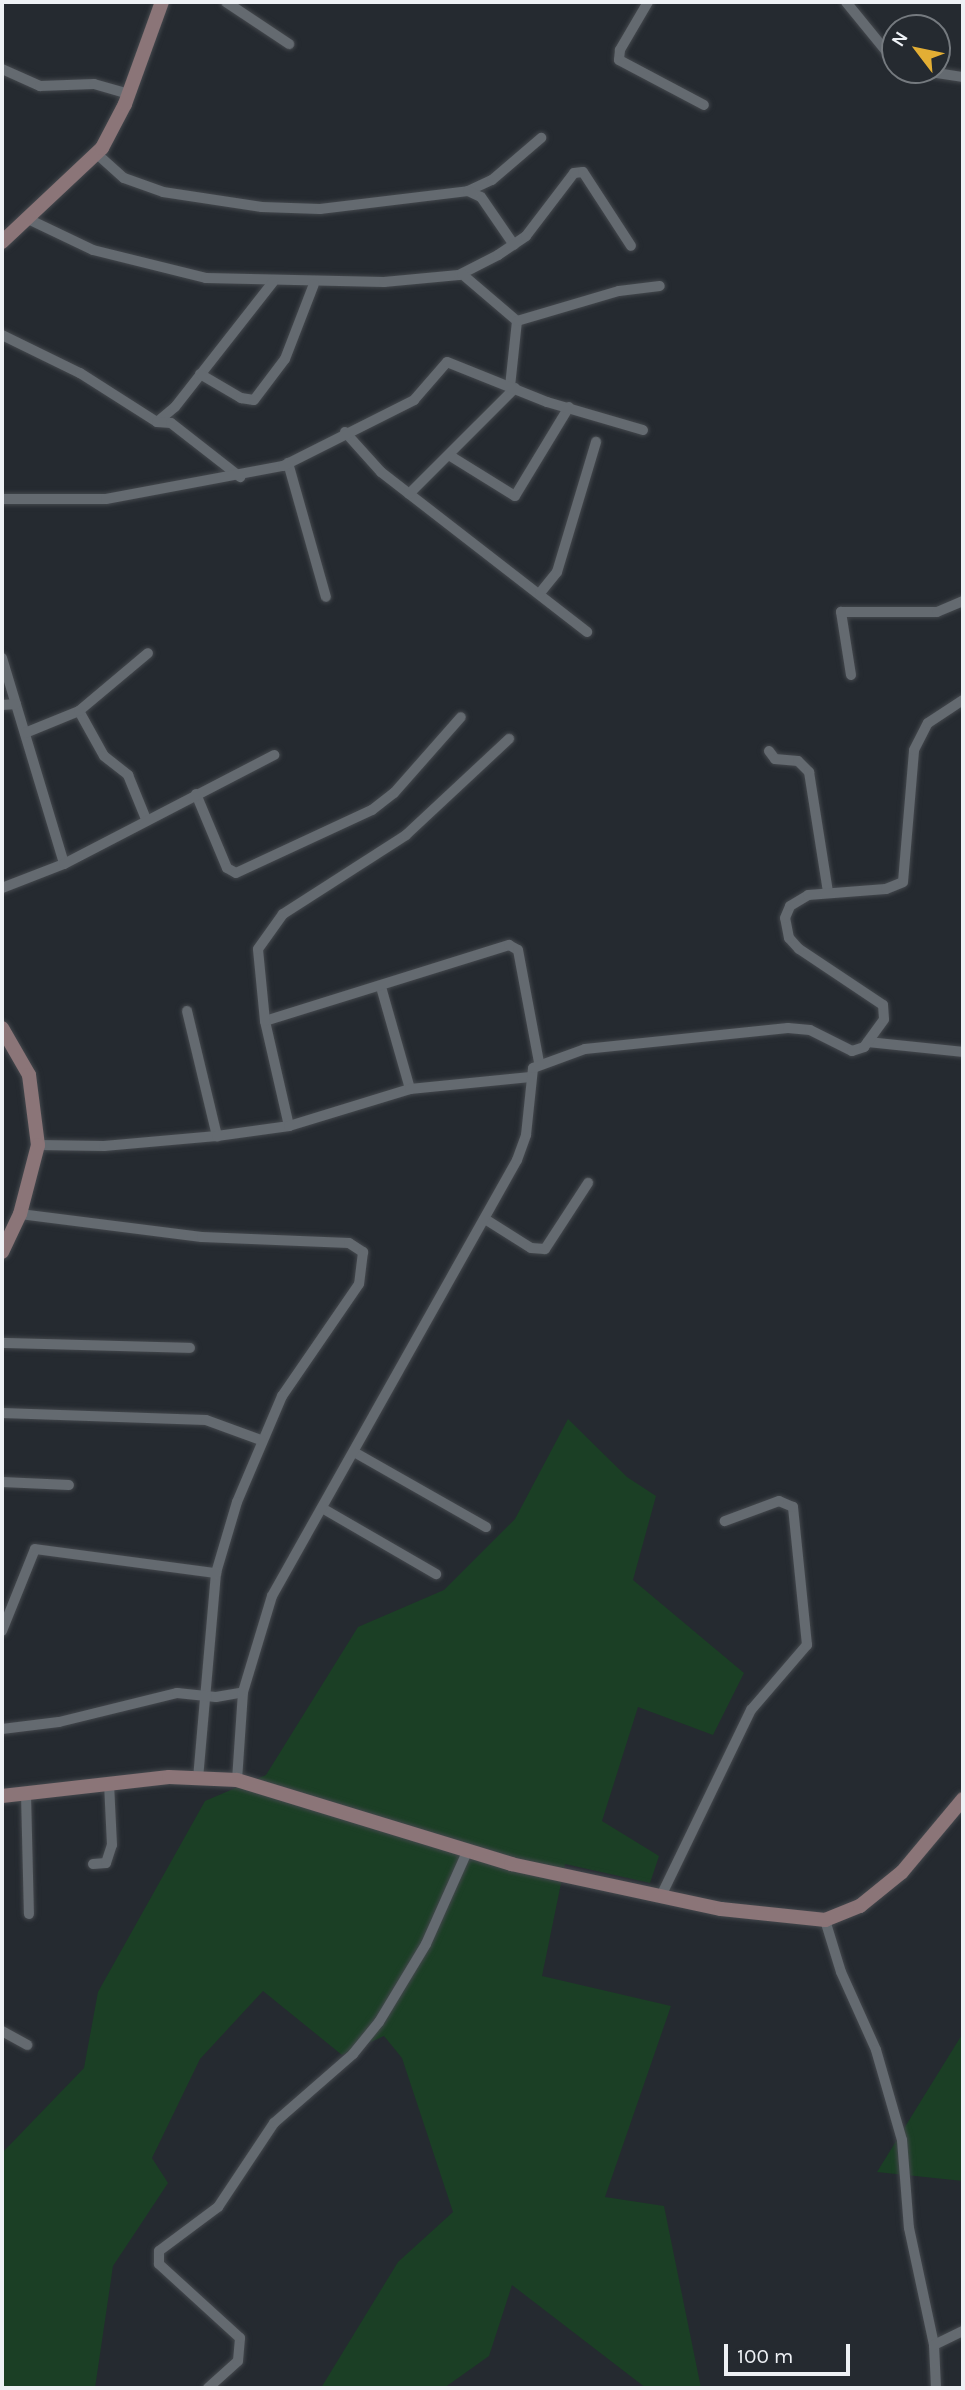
<!DOCTYPE html>
<style>
body{margin:0}
#map{position:relative;width:965px;height:2390px;overflow:hidden;background:#252a30;font-family:Karla,sans-serif}
div>[style]{position:absolute}
[style*='--x']{left:calc(var(--x)*1px);top:calc(var(--y)*1px);width:calc(var(--w)*1px);rotate:calc(var(--a)*1deg)}
.green>*{inset:0;background:#1b3f25}
.roads{filter:drop-shadow(0 0 2px #44484d) drop-shadow(0 0 2px #44484d)}
.street>*{height:10px;margin:-5px;padding:0 5px;transform-origin:5px;border-radius:5px;background:#646a70}
.secondary>*{height:14px;margin:-7px;padding:0 7px;transform-origin:7px;border-radius:7px;background:#8b7578}
span{translate:-50% -50%;white-space:nowrap;text-align:center;line-height:1.15;-webkit-text-stroke:6px #252a30;paint-order:stroke}
.frame{position:absolute;inset:0;border:4px solid #eef1f5;pointer-events:none}
.north{position:absolute;left:881px;top:14px;width:70px;height:70px;box-sizing:border-box;background:#252a30;border:2px solid #757a7f;border-radius:50%;rotate:302deg;font-size:19px;font-weight:700;line-height:28px;text-align:center;color:#eef1f5}
.north::after{content:'';display:block;margin:auto;width:24px;height:32px;background:#e3ae34;clip-path:polygon(50% 0,100% 100%,50% 72%,0 100%)}
.scale{position:absolute;left:724px;top:2344px;width:126px;height:32px;box-sizing:border-box;border:4px solid #eef1f5;border-top:0;padding-left:9px;font-size:21px;line-height:24px;white-space:nowrap;color:#eef1f5;-webkit-text-stroke:5px #252a30;paint-order:stroke}
</style>
<div id="map">
<div class="green">
<div style="clip-path:polygon(568px 1419px,627px 1477px,656px 1496px,633px 1580px,744px 1673px,713px 1735px,638px 1707px,602px 1821px,659px 1856px,650px 1883px,565px 1864px,542px 1976px,671px 2006px,605px 2197px,664px 2206px,701px 2388px,646px 2388px,512px 2285px,489px 2356px,444px 2388px,321px 2388px,398px 2262px,453px 2212px,402px 2058px,384px 2036px,342px 2055px,263px 1991px,200px 2059px,152px 2158px,168px 2183px,113px 2266px,95px 2388px,2px 2388px,2px 2153px,84px 2068px,98px 1992px,205px 1801px,266px 1775px,358px 1627px,444px 1590px,515px 1519px)"></div>
<div style="clip-path:polygon(963px 2033px,963px 2181px,877px 2172px)"></div>
</div>
<div class="roads">
<div class="street">
<div style="--x:226;--y:2;--w:76;--a:33.7"></div>
<div style="--x:648;--y:2;--w:56;--a:120.3"></div>
<div style="--x:620;--y:50;--w:10;--a:96"></div>
<div style="--x:619;--y:60;--w:96;--a:27.9"></div>
<div style="--x:846;--y:2;--w:77;--a:50.8"></div>
<div style="--x:2;--y:69;--w:42;--a:24.1"></div>
<div style="--x:40;--y:86;--w:54;--a:-2.1"></div>
<div style="--x:94;--y:84;--w:35;--a:16"></div>
<div style="--x:917;--y:70;--w:47;--a:8.7"></div>
<div style="--x:97;--y:154;--w:36;--a:42"></div>
<div style="--x:124;--y:178;--w:41;--a:19.7"></div>
<div style="--x:163;--y:192;--w:100;--a:8.6"></div>
<div style="--x:262;--y:207;--w:58;--a:2"></div>
<div style="--x:320;--y:209;--w:149;--a:-6.9"></div>
<div style="--x:468;--y:191;--w:26;--a:-25"></div>
<div style="--x:492;--y:180;--w:65;--a:-40.6"></div>
<div style="--x:468;--y:191;--w:14;--a:25"></div>
<div style="--x:481;--y:197;--w:58;--a:55.5"></div>
<div style="--x:28;--y:219;--w:72;--a:25.5"></div>
<div style="--x:93;--y:250;--w:116;--a:13.9"></div>
<div style="--x:206;--y:278;--w:178;--a:1.3"></div>
<div style="--x:384;--y:282;--w:75;--a:-5.3"></div>
<div style="--x:459;--y:275;--w:44;--a:-27.1"></div>
<div style="--x:498;--y:255;--w:34;--a:-34"></div>
<div style="--x:526;--y:236;--w:79;--a:-52.7"></div>
<div style="--x:574;--y:173;--w:9;--a:-6"></div>
<div style="--x:583;--y:172;--w:88;--a:57"></div>
<div style="--x:462;--y:274;--w:72;--a:40.5"></div>
<div style="--x:517;--y:321;--w:65;--a:96.1"></div>
<div style="--x:517;--y:321;--w:106;--a:-16.4"></div>
<div style="--x:619;--y:291;--w:41;--a:-7"></div>
<div style="--x:2;--y:335;--w:87;--a:26"></div>
<div style="--x:80;--y:373;--w:91;--a:32.5"></div>
<div style="--x:157;--y:422;--w:23;--a:-40"></div>
<div style="--x:175;--y:407;--w:159;--a:-51.9"></div>
<div style="--x:200;--y:374;--w:48;--a:30.3"></div>
<div style="--x:241;--y:398;--w:13;--a:9"></div>
<div style="--x:254;--y:400;--w:51;--a:-52.9"></div>
<div style="--x:285;--y:359;--w:80;--a:-68.9"></div>
<div style="--x:157;--y:422;--w:14;--a:4"></div>
<div style="--x:171;--y:423;--w:88;--a:38"></div>
<div style="--x:345;--y:432;--w:54;--a:48"></div>
<div style="--x:381;--y:472;--w:261;--a:37.8"></div>
<div style="--x:452;--y:457;--w:74;--a:31.8"></div>
<div style="--x:515;--y:496;--w:104;--a:-58.8"></div>
<div style="--x:288;--y:463;--w:139;--a:74.2"></div>
<div style="--x:409;--y:494;--w:150;--a:-45"></div>
<div style="--x:2;--y:499;--w:104;--a:0"></div>
<div style="--x:106;--y:499;--w:180;--a:-10.6"></div>
<div style="--x:283;--y:466;--w:147;--a:-26.7"></div>
<div style="--x:414;--y:400;--w:50;--a:-49"></div>
<div style="--x:447;--y:362;--w:108;--a:21.8"></div>
<div style="--x:547;--y:402;--w:100;--a:16.3"></div>
<div style="--x:540;--y:593;--w:27;--a:-51"></div>
<div style="--x:557;--y:572;--w:136;--a:-73.3"></div>
<div style="--x:2;--y:658;--w:215;--a:73.2"></div>
<div style="--x:851;--y:675;--w:64;--a:-99"></div>
<div style="--x:841;--y:612;--w:96;--a:0"></div>
<div style="--x:937;--y:612;--w:28;--a:-23"></div>
<div style="--x:2;--y:705;--w:14;--a:-4"></div>
<div style="--x:79;--y:711;--w:51;--a:60.9"></div>
<div style="--x:104;--y:756;--w:31;--a:38"></div>
<div style="--x:128;--y:775;--w:48;--a:67.8"></div>
<div style="--x:25;--y:733;--w:58;--a:-22.2"></div>
<div style="--x:79;--y:711;--w:90;--a:-40"></div>
<div style="--x:769;--y:751;--w:10;--a:53"></div>
<div style="--x:775;--y:759;--w:23;--a:5"></div>
<div style="--x:798;--y:761;--w:16;--a:45"></div>
<div style="--x:809;--y:772;--w:121;--a:81"></div>
<div style="--x:196;--y:794;--w:80;--a:67.3"></div>
<div style="--x:227;--y:868;--w:10;--a:29"></div>
<div style="--x:236;--y:873;--w:150;--a:-24.9"></div>
<div style="--x:372;--y:810;--w:28;--a:-38"></div>
<div style="--x:394;--y:793;--w:101;--a:-48.6"></div>
<div style="--x:2;--y:888;--w:66;--a:-21.2"></div>
<div style="--x:64;--y:864;--w:237;--a:-27.4"></div>
<div style="--x:381;--y:987;--w:106;--a:74.1"></div>
<div style="--x:187;--y:1011;--w:129;--a:76.5"></div>
<div style="--x:265;--y:1021;--w:256;--a:-17.3"></div>
<div style="--x:509;--y:945;--w:10;--a:29"></div>
<div style="--x:518;--y:950;--w:114;--a:79.4"></div>
<div style="--x:868;--y:1042;--w:96;--a:6"></div>
<div style="--x:289;--y:1126;--w:108;--a:-102.9"></div>
<div style="--x:265;--y:1021;--w:72;--a:-95.6"></div>
<div style="--x:258;--y:949;--w:43;--a:-54.5"></div>
<div style="--x:283;--y:914;--w:146;--a:-32.7"></div>
<div style="--x:406;--y:835;--w:141;--a:-43"></div>
<div style="--x:38;--y:1145;--w:66;--a:0.9"></div>
<div style="--x:104;--y:1146;--w:113;--a:-5.1"></div>
<div style="--x:217;--y:1136;--w:73;--a:-7.9"></div>
<div style="--x:289;--y:1126;--w:127;--a:-17"></div>
<div style="--x:410;--y:1089;--w:121;--a:-5.7"></div>
<div style="--x:20;--y:1214;--w:183;--a:7.2"></div>
<div style="--x:202;--y:1237;--w:147;--a:2.3"></div>
<div style="--x:349;--y:1243;--w:17;--a:33"></div>
<div style="--x:363;--y:1252;--w:32;--a:97"></div>
<div style="--x:359;--y:1284;--w:136;--a:124.5"></div>
<div style="--x:282;--y:1396;--w:115;--a:113"></div>
<div style="--x:237;--y:1502;--w:74;--a:106.5"></div>
<div style="--x:216;--y:1573;--w:205;--a:95"></div>
<div style="--x:485;--y:1219;--w:54;--a:32.2"></div>
<div style="--x:531;--y:1248;--w:14;--a:4"></div>
<div style="--x:545;--y:1249;--w:79;--a:-56.9"></div>
<div style="--x:2;--y:1343;--w:188;--a:1.5"></div>
<div style="--x:2;--y:1413;--w:204;--a:2"></div>
<div style="--x:206;--y:1420;--w:59;--a:20"></div>
<div style="--x:354;--y:1452;--w:152;--a:29.6"></div>
<div style="--x:2;--y:1482;--w:67;--a:2.6"></div>
<div style="--x:322;--y:1508;--w:132;--a:30.1"></div>
<div style="--x:2;--y:1631;--w:88;--a:-68.1"></div>
<div style="--x:35;--y:1549;--w:183;--a:7.6"></div>
<div style="--x:2;--y:1729;--w:57;--a:-7"></div>
<div style="--x:59;--y:1722;--w:122;--a:-13.8"></div>
<div style="--x:177;--y:1693;--w:39;--a:6"></div>
<div style="--x:216;--y:1697;--w:27;--a:-10"></div>
<div style="--x:237;--y:1780;--w:88;--a:-86.1"></div>
<div style="--x:243;--y:1692;--w:100;--a:-73.2"></div>
<div style="--x:272;--y:1596;--w:500;--a:-60.67"></div>
<div style="--x:517;--y:1160;--w:27;--a:-70"></div>
<div style="--x:526;--y:1135;--w:67;--a:-84"></div>
<div style="--x:533;--y:1068;--w:55;--a:-20.1"></div>
<div style="--x:585;--y:1049;--w:204;--a:-5.9"></div>
<div style="--x:788;--y:1028;--w:22;--a:5"></div>
<div style="--x:810;--y:1030;--w:47;--a:26.6"></div>
<div style="--x:852;--y:1051;--w:13;--a:-18"></div>
<div style="--x:864;--y:1047;--w:34;--a:-54"></div>
<div style="--x:884;--y:1019;--w:14;--a:-94"></div>
<div style="--x:883;--y:1005;--w:101;--a:-146.3"></div>
<div style="--x:799;--y:949;--w:15;--a:-132"></div>
<div style="--x:789;--y:938;--w:20;--a:-101"></div>
<div style="--x:785;--y:918;--w:13;--a:-67"></div>
<div style="--x:790;--y:906;--w:21;--a:-31"></div>
<div style="--x:808;--y:895;--w:78;--a:-4.4"></div>
<div style="--x:886;--y:889;--w:18;--a:-22"></div>
<div style="--x:903;--y:882;--w:132;--a:-85.2"></div>
<div style="--x:914;--y:750;--w:30;--a:-63"></div>
<div style="--x:928;--y:723;--w:42;--a:-33.3"></div>
<div style="--x:26;--y:1794;--w:120;--a:88.6"></div>
<div style="--x:93;--y:1864;--w:13;--a:-4"></div>
<div style="--x:106;--y:1863;--w:19;--a:-72"></div>
<div style="--x:112;--y:1845;--w:61;--a:-92.8"></div>
<div style="--x:661;--y:1896;--w:207;--a:-64.2"></div>
<div style="--x:751;--y:1710;--w:86;--a:-49.3"></div>
<div style="--x:807;--y:1645;--w:139;--a:-95.8"></div>
<div style="--x:793;--y:1507;--w:15;--a:-157"></div>
<div style="--x:779;--y:1501;--w:58;--a:159.7"></div>
<div style="--x:825;--y:1920;--w:54;--a:72.9"></div>
<div style="--x:841;--y:1972;--w:85;--a:65.8"></div>
<div style="--x:876;--y:2050;--w:94;--a:73.9"></div>
<div style="--x:902;--y:2140;--w:88;--a:85.5"></div>
<div style="--x:909;--y:2228;--w:120;--a:77.9"></div>
<div style="--x:934;--y:2345;--w:43;--a:87.3"></div>
<div style="--x:2;--y:2031;--w:29;--a:29"></div>
<div style="--x:934;--y:2345;--w:32;--a:-26"></div>
<div style="--x:208;--y:2388;--w:40;--a:-42"></div>
<div style="--x:238;--y:2361;--w:23;--a:-85"></div>
<div style="--x:240;--y:2338;--w:110;--a:-137.6"></div>
<div style="--x:159;--y:2264;--w:13;--a:-90"></div>
<div style="--x:159;--y:2251;--w:74;--a:-36.7"></div>
<div style="--x:218;--y:2207;--w:101;--a:-56.3"></div>
<div style="--x:274;--y:2123;--w:105;--a:-41.1"></div>
<div style="--x:353;--y:2054;--w:41;--a:-50.9"></div>
<div style="--x:379;--y:2022;--w:91;--a:-58.9"></div>
<div style="--x:426;--y:1944;--w:101;--a:-66"></div>
</div>
<div class="secondary">
<div style="--x:2;--y:242;--w:137;--a:-43.2"></div>
<div style="--x:102;--y:148;--w:50;--a:-62.4"></div>
<div style="--x:125;--y:104;--w:109;--a:-70.1"></div>
<div style="--x:2;--y:1028;--w:54;--a:60.1"></div>
<div style="--x:29;--y:1075;--w:71;--a:82.7"></div>
<div style="--x:38;--y:1145;--w:71;--a:104.6"></div>
<div style="--x:20;--y:1214;--w:42;--a:115.3"></div>
<div style="--x:2;--y:1796;--w:168;--a:-6.5"></div>
<div style="--x:169;--y:1777;--w:68;--a:2.5"></div>
<div style="--x:237;--y:1780;--w:287;--a:17"></div>
<div style="--x:511;--y:1864;--w:215;--a:12.1"></div>
<div style="--x:721;--y:1909;--w:105;--a:6"></div>
<div style="--x:825;--y:1920;--w:38;--a:-22"></div>
<div style="--x:860;--y:1906;--w:54;--a:-39"></div>
<div style="--x:902;--y:1872;--w:95;--a:-50.1"></div>
</div>
</div>
<div class="frame"></div>
<div class="north">N</div>
<div class="scale">100 m</div>
</div>
